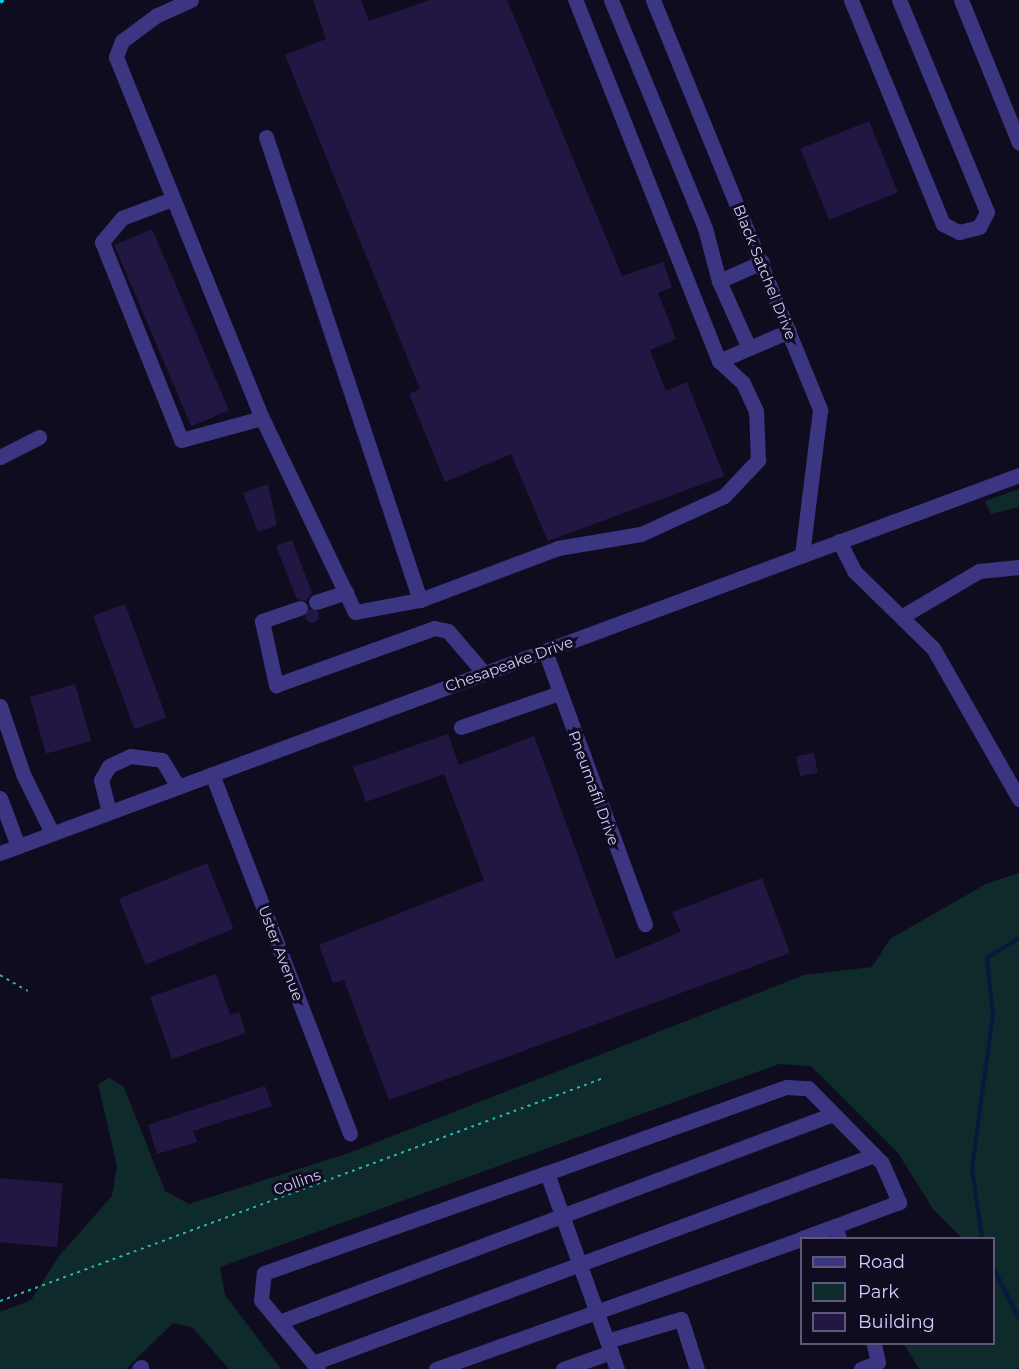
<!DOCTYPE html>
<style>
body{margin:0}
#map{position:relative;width:1019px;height:1369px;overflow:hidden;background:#100c20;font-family:Montserrat,sans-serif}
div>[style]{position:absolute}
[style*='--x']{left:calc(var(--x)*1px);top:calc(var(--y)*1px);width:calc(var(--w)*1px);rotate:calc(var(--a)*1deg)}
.green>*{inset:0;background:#0f2a2b}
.stream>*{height:4px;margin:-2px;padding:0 2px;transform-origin:2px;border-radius:2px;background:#07193e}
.building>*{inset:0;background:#221742;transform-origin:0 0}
.round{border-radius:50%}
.path>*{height:2px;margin-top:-1px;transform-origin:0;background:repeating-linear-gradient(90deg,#29b5b3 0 3px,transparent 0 7.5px)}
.minor>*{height:15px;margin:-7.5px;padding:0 7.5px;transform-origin:7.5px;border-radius:7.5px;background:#3c3581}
.rail>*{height:4px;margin-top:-2px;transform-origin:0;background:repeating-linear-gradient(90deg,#00d3f7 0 9px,transparent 0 17px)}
span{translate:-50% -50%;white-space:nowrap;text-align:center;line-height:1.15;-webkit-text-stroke:6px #100c20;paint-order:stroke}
.street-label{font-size:15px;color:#d4ccff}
.legend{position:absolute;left:800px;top:1237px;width:195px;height:108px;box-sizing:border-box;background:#100c20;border:2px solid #5e5979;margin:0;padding:8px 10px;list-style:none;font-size:18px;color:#d4ccff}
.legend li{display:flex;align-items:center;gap:12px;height:30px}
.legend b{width:30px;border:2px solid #5e5979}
</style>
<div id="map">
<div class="green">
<div style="clip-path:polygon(1019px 489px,1019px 507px,991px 514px,985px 501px)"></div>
<div style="clip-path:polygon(1019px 873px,1019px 1369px,919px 1369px,904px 1344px,994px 1344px,994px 1238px,962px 1238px,933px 1209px,898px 1153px,811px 1066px,779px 1064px,220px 1267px,225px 1295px,281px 1369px,229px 1369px,192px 1327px,173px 1323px,126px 1369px,0 1369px,0 1312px,31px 1300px,59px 1256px,112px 1196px,117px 1166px,98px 1084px,109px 1078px,124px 1087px,165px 1191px,189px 1204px,349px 1153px,804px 975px,872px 967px,890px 939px,986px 884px)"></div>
</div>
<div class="stream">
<div style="--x:982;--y:1238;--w:70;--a:-98.2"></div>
<div style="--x:972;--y:1169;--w:156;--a:-82.3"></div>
<div style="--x:993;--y:1014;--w:56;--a:-96.1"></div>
<div style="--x:987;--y:958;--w:38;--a:-32"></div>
<div style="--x:994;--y:1269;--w:55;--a:63"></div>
<div style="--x:1018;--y:1369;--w:1;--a:-45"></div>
</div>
<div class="building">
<div style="clip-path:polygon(313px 0,361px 0,369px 21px,430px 0,507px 0,622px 276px,663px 262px,672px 287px,658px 293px,676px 339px,650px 350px,666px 391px,687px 382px,724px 476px,548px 541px,511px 454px,445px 482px,409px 394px,420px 389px,285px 55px,326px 39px)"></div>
<div style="left:869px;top:121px;width:77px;height:74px;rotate:68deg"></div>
<div style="left:152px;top:229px;width:197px;height:41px;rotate:67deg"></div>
<div style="clip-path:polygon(268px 484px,277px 525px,258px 532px,243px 493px)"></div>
<div style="clip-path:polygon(292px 540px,312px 593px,306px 601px,297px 599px,276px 546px)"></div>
<div style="left:125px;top:604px;width:121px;height:34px;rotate:70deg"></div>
<div class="round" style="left:305px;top:609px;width:14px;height:14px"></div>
<div style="left:75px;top:684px;width:59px;height:47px;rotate:74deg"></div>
<div style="clip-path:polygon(448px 734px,459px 765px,534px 736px,616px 959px,681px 932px,672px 912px,762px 878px,790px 953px,389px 1100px,344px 980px,333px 983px,319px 945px,484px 880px,444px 774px,366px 802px,353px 767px)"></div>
<div style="left:814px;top:753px;width:20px;height:18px;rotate:79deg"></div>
<div style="left:207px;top:863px;width:71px;height:95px;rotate:68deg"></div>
<div style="clip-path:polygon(216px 974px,230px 1015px,239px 1012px,246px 1033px,172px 1059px,150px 997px)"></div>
<div style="clip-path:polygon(265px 1086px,272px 1106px,193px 1131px,197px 1142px,157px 1154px,148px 1125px)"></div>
<div style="left:0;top:1178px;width:63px;height:64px;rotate:5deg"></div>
</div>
<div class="path">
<div style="--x:0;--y:975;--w:32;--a:30"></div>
<div style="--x:0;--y:1301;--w:641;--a:-20.27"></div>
</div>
<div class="minor">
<div style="--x:191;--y:0;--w:37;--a:156"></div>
<div style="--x:157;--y:15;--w:44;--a:143.4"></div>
<div style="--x:122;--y:41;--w:17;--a:111"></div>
<div style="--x:116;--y:57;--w:389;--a:68"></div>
<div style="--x:262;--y:418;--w:215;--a:64.4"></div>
<div style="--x:355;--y:612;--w:66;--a:-10.5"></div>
<div style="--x:420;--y:600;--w:147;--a:-20.6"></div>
<div style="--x:558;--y:548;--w:84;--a:-9.6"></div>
<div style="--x:641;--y:534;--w:91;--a:-24.6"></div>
<div style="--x:724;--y:496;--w:50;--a:-46.6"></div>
<div style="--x:758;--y:460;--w:49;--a:-92.3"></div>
<div style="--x:756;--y:411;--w:31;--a:-115"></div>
<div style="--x:743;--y:383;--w:33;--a:-137"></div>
<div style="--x:719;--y:361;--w:389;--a:-111.7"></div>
<div style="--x:611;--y:0;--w:247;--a:67.6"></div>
<div style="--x:705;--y:228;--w:55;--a:75.2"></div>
<div style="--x:653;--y:0;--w:443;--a:67.8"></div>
<div style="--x:820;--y:410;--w:146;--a:97.1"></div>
<div style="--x:851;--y:0;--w:242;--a:67.7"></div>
<div style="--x:943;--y:224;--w:18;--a:27"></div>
<div style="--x:959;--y:232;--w:21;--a:-14"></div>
<div style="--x:979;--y:227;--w:17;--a:-62"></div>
<div style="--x:987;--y:212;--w:230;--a:-112.5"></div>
<div style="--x:961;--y:0;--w:154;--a:67.9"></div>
<div style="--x:266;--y:137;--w:488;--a:71.6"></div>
<div style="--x:172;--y:199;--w:53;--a:159.2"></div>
<div style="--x:122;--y:218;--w:31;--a:130"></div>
<div style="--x:102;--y:242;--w:213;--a:68.2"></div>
<div style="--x:181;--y:440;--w:84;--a:-15.2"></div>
<div style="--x:749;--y:348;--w:73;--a:-114.1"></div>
<div style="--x:719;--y:281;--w:47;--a:-23.8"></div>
<div style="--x:719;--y:361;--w:76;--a:-23.2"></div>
<div style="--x:0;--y:457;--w:44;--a:-27.1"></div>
<div style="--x:839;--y:541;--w:34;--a:63"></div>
<div style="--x:854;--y:571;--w:110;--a:44.3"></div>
<div style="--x:933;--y:648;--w:174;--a:60.3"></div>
<div style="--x:316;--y:602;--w:32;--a:-18"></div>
<div style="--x:300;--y:608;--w:40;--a:161.1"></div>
<div style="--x:262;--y:621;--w:66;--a:77.7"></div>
<div style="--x:276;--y:685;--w:168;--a:-19.8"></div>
<div style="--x:434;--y:628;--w:14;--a:12"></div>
<div style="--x:448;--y:631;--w:55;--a:49.4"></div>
<div style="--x:901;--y:617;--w:91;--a:-30.5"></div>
<div style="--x:979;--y:571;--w:40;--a:-5.7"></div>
<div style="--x:545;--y:651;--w:291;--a:69.9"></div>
<div style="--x:0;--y:706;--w:72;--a:71.3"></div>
<div style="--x:23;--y:774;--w:66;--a:63.8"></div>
<div style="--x:461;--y:727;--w:104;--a:-19.1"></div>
<div style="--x:212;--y:774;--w:385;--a:69"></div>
<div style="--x:0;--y:798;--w:51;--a:69.4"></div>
<div style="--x:109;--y:812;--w:33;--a:-104"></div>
<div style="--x:101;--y:780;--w:16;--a:-60"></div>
<div style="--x:109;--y:766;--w:23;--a:-25"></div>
<div style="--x:130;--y:756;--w:32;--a:7"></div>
<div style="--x:162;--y:760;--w:31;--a:59"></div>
<div style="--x:0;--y:853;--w:1087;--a:-20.35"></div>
<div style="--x:802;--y:1238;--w:35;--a:-20"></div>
<div style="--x:835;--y:1226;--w:13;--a:72"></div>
<div style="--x:279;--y:1322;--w:592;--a:-20.58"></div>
<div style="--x:607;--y:1341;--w:77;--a:-16.6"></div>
<div style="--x:681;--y:1319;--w:52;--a:72.3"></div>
<div style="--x:611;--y:1352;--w:190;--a:-109.7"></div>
<div style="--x:547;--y:1173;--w:254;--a:-19.8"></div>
<div style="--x:786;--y:1087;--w:22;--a:3"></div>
<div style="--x:808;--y:1088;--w:105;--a:45.4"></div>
<div style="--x:882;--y:1163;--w:43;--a:66.4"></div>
<div style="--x:899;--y:1202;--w:68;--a:159.4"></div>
<div style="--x:313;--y:1363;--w:598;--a:-20.34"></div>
<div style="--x:139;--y:1369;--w:3;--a:-45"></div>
<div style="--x:318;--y:1369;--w:89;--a:-129.6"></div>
<div style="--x:261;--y:1300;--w:27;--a:-84"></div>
<div style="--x:264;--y:1273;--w:300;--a:-19.5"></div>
<div style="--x:436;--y:1369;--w:388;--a:-19.6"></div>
<div style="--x:563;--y:1369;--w:51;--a:-19.5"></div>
<div style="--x:611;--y:1352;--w:18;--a:71"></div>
<div style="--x:861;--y:1369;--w:18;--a:-22"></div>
<div style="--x:878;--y:1362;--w:18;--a:-103"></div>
</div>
<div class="rail">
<div style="--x:0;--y:2;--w:4;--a:-34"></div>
</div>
<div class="street-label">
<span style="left:765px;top:272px;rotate:68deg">Black Satchel Drive</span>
<span style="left:509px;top:664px;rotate:-20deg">Chesapeake Drive</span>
<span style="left:594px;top:788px;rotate:70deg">Pneumafil Drive</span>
<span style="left:281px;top:953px;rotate:69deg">Uster Avenue</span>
<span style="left:297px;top:1182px;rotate:-20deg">Collins</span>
</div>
<ul class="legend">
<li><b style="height:8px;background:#3c3581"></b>Road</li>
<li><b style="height:16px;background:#0f2a2b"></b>Park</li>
<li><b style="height:16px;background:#221742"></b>Building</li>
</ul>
</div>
